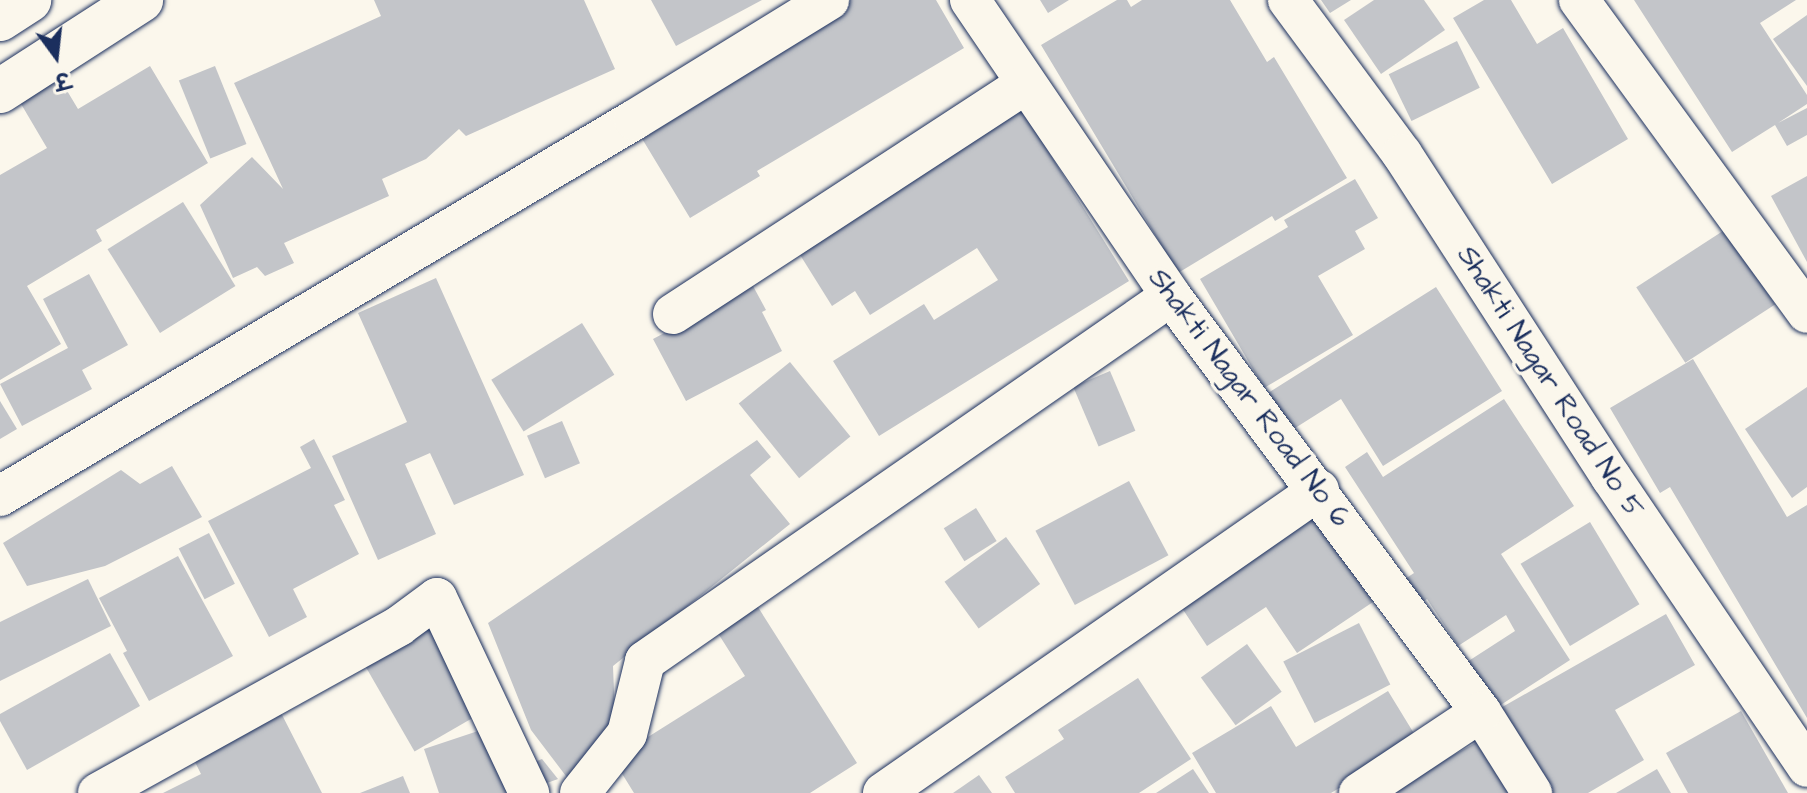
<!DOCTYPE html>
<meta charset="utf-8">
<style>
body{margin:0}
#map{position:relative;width:1807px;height:793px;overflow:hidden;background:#fbf7ec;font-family:"Architects Daughter","Playpen Sans Deva",sans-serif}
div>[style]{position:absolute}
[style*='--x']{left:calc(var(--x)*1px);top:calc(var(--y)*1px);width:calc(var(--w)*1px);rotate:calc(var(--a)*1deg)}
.building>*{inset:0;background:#c3c5c9;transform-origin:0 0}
.roads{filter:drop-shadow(0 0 2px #1b2f5e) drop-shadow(0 0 2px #1b2f5e)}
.street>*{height:40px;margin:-20px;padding:0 20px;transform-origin:20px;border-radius:20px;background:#fbf7ec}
.secondary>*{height:44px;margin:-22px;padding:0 22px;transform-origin:22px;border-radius:22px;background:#fbf7ec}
span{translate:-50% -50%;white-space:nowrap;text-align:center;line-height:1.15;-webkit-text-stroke:7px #fbf7ec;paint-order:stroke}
.street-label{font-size:28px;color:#1b2f5e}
.north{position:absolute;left:16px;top:16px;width:80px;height:80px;-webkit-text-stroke:6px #fbf7ec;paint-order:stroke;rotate:165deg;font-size:22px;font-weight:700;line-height:32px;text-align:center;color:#1b2f5e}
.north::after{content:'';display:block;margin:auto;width:28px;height:36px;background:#1b2f5e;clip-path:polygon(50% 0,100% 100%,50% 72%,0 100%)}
</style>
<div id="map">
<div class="building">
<div style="clip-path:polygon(374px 0,584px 0,615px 69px,466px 136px,459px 129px,426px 159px,382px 179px,389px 196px,284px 243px,294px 263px,265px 276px,257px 267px,233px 278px,200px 205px,252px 157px,283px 189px,234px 83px,381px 16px)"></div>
<div style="clip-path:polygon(651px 0,762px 0,676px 46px)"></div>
<div style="clip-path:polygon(850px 0,936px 0,964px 48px,757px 171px,760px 176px,690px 218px,635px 127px)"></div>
<div style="clip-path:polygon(1040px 0,1069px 0,1048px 13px)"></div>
<div style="clip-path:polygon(1117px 0,1127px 0,1131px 7px,1142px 0,1230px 0,1267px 62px,1274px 57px,1347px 178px,1275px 221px,1272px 216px,1178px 273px,1041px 45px)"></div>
<div style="clip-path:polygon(1321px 0,1351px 0,1330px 13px)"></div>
<div style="clip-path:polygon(1374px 0,1424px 0,1445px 30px,1381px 74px,1344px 20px)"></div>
<div style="clip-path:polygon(1484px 0,1511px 0,1537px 44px,1563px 28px,1628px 139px,1552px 184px,1453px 18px)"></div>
<div style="clip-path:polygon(1634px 0,1796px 0,1760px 23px,1807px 95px,1807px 104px,1778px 123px,1807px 108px,1807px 135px,1787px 146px,1775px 125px,1732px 152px)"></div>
<div style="clip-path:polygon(1807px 15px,1807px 86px,1773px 39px)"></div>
<div style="left:1457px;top:41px;width:52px;height:76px;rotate:64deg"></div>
<div style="clip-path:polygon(150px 66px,208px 163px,96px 230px,102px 241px,27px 286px,61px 344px,0 380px,0 175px,47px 148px,14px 92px,54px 69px,78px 109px)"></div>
<div style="left:215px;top:66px;width:84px;height:39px;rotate:68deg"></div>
<div style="clip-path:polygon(1022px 109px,1129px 281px,879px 436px,833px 361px,924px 304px,934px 320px,998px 280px,977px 248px,870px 315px,855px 291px,832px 306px,797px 250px)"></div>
<div style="clip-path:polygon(1807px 176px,1807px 262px,1771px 196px)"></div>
<div style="clip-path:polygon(1355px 179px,1378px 218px,1355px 231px,1365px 249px,1318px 276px,1353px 335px,1264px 388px,1200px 279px,1288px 227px,1284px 220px)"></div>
<div style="left:183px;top:202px;width:99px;height:89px;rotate:58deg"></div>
<div style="left:1726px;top:229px;width:90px;height:107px;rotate:57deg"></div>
<div style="clip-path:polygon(89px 274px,128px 345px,82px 370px,92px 389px,22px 426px,0 384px,68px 348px,43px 299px)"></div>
<div style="clip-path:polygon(436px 278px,524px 475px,454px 505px,430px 453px,405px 464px,436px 534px,378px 560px,332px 456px,407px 422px,358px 313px)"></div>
<div style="clip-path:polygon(753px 286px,766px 310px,762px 312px,782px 351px,686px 401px,653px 339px)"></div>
<div style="clip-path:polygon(1436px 287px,1502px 391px,1383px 466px,1341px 399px,1292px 430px,1268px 393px)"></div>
<div style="left:582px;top:323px;width:61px;height:107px;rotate:58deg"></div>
<div style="clip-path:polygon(1693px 359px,1787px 517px,1807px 505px,1807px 718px,1670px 487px,1660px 493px,1610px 408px)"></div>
<div style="left:790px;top:362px;width:96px;height:66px;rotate:51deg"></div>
<div style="left:1110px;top:371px;width:65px;height:40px;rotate:67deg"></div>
<div style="clip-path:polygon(1807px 387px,1807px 487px,1792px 498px,1745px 429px)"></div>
<div style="clip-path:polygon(1504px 399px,1574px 506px,1501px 554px,1570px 660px,1496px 708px,1467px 662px,1515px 631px,1506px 615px,1458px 646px,1427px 599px,1415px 608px,1399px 583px,1414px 573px,1345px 467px,1367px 452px,1383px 477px)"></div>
<div style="clip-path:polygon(0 401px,17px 429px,0 439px)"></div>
<div style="left:562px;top:421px;width:46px;height:38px;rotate:67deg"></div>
<div style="clip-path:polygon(314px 439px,345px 500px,334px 505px,359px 554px,293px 589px,307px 617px,269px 637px,208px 521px,311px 468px,300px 447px)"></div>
<div style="clip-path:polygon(757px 440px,771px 457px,750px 475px,790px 524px,613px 666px,616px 743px,572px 784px,531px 730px,488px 623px)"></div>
<div style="clip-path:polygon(172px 466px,202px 517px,105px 566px,27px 586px,3px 543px,121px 470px,140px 484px)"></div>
<div style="left:1129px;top:481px;width:84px;height:106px;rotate:62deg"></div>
<div style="left:976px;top:508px;width:39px;height:38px;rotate:58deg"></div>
<div style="clip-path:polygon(1312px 510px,1373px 602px,1297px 653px,1266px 607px,1207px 646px,1176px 599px)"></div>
<div style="left:1590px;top:522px;width:96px;height:81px;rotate:59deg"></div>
<div style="left:209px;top:533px;width:57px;height:34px;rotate:63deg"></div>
<div style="left:1006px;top:537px;width:58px;height:76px;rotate:54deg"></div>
<div style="clip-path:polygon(178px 556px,233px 656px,149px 701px,123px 653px,127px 651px,99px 598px)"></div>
<div style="clip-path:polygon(88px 579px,111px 626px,0 681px,0 622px)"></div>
<div style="clip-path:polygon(749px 593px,857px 763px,810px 793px,634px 793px,613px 759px,745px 676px,709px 619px)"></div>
<div style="clip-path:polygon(1666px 614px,1695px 665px,1615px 710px,1644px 760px,1588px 793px,1545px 793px,1497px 710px)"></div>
<div style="left:427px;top:623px;width:105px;height:75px;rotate:60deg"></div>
<div style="left:1359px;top:623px;width:69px;height:85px;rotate:63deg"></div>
<div style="left:1247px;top:644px;width:59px;height:57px;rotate:54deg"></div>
<div style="clip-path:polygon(110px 653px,140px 706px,27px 770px,0 721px,0 714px)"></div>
<div style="clip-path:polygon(1138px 678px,1191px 759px,1139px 793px,1015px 793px,1005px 777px,1064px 739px,1058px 730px)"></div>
<div style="clip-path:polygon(1388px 691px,1418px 740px,1331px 793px,1216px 793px,1192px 753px,1271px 706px,1296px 747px)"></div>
<div style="clip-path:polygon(277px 705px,322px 793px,163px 793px,201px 774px,189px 750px)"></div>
<div style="clip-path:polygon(1741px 711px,1788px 793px,1688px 793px,1666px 753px)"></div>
<div style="clip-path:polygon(487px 728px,509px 793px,439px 793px,424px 749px)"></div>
<div style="clip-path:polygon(1488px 736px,1521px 793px,1385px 793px)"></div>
<div style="clip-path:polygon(542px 759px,558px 779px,533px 788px,524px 766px)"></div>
<div style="clip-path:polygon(1193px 769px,1209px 793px,1156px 793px)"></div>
<div style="clip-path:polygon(1657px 769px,1671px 793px,1616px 793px)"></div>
<div style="clip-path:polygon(979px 775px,992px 793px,953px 793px)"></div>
<div style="clip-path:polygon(403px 776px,410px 793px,360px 793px)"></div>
</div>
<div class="roads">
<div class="street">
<div style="--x:970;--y:0;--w:358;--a:55.8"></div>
<div style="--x:1171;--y:296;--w:519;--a:53.31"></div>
<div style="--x:1481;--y:712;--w:96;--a:57.8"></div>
<div style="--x:1288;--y:0;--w:192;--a:53.5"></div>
<div style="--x:1402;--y:154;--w:385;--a:57.1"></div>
<div style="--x:1611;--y:477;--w:350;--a:55.9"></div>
<div style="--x:1579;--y:0;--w:387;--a:53.9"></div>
<div style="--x:673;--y:314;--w:421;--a:-33.1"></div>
<div style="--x:0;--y:496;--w:737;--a:-30.67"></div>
<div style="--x:634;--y:120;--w:229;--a:-31.6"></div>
<div style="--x:98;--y:793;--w:344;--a:-29"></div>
<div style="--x:399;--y:626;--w:47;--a:-36.4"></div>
<div style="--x:437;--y:598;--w:216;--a:64.7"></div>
<div style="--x:580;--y:793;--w:75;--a:-51.5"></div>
<div style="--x:627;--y:734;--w:75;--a:-76.1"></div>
<div style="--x:645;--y:661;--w:640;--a:-34.76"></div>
<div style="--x:883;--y:793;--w:531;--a:-34.8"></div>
<div style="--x:1359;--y:793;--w:146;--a:-33.6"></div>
</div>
<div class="secondary">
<div style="--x:0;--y:19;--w:35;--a:-33"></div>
<div style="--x:0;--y:91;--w:168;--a:-32.8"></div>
</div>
</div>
<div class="street-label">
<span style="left:1550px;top:382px;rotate:57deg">Shakti Nagar Road No 5</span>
<span style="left:1249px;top:398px;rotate:53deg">Shakti Nagar Road No 6</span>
</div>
<div class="north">उ</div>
</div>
